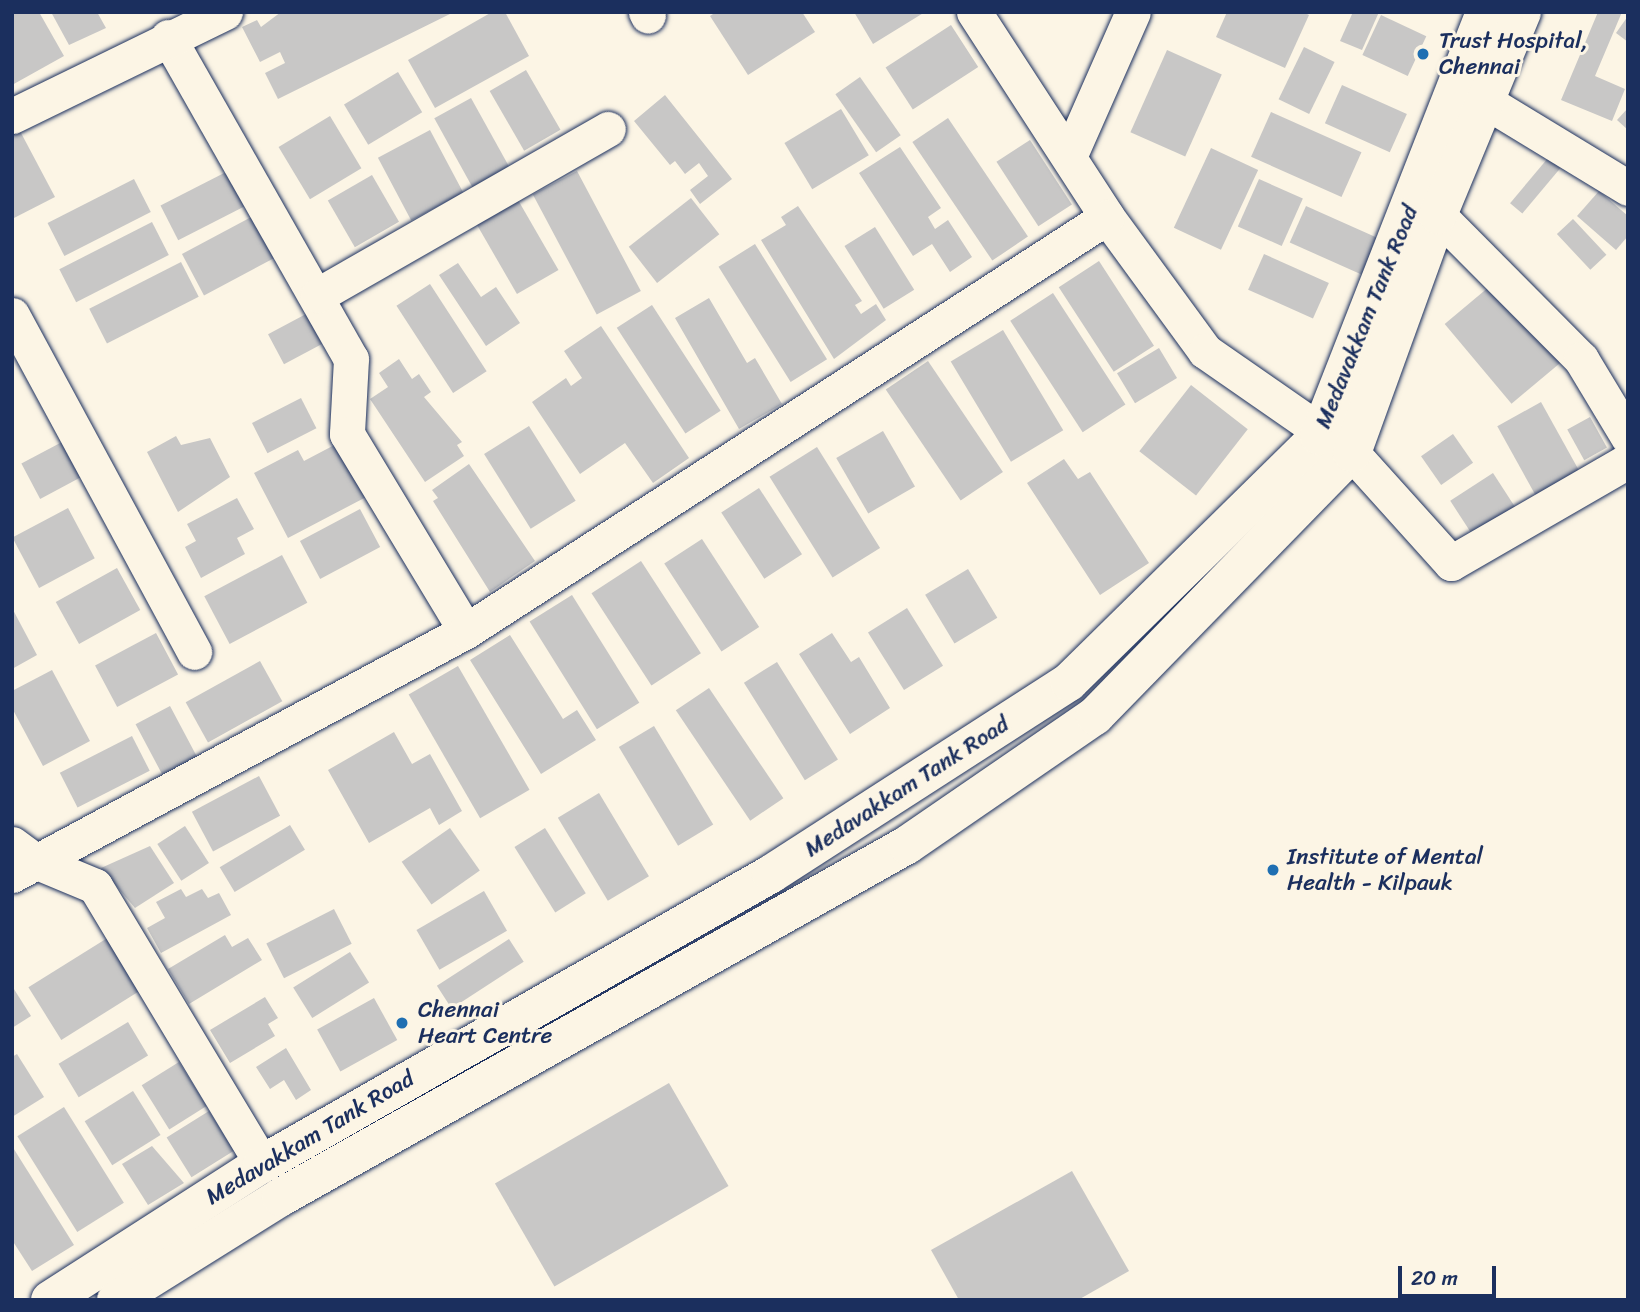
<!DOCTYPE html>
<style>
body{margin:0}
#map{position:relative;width:1640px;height:1312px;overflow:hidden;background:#fcf5e5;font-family:Sriracha,sans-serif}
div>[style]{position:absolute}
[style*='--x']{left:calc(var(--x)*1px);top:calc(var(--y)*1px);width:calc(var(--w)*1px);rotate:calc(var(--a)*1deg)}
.building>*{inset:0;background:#c8c7c6;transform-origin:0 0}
.roads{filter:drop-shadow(0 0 2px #1b2f5e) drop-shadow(0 0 2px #1b2f5e)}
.minor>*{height:35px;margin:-17.5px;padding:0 17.5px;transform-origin:17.5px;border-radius:17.5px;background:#fcf5e5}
.secondary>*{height:38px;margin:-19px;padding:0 19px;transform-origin:19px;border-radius:19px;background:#fcf5e5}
.dots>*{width:19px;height:19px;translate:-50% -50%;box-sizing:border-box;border:4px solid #fcf5e5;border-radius:50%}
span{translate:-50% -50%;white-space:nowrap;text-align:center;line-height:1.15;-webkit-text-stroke:6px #fcf5e5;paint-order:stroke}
.poi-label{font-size:23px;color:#1b2f5e}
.left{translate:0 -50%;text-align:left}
.street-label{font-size:23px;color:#1b2f5e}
.frame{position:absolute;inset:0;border:14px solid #1b2f5e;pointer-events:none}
.scale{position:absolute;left:1398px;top:1266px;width:98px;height:32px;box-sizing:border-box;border:4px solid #1b2f5e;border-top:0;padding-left:9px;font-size:21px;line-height:24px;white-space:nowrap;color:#1b2f5e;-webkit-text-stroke:5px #fcf5e5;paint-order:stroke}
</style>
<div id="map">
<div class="building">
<div style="clip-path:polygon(12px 12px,39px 12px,64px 56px,12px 85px)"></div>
<div style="clip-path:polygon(51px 12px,97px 12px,106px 28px,69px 45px)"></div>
<div style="clip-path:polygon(281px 12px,454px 12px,278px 99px,265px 73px,285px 63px,280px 52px,260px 62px,242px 27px,257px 20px,261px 27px)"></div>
<div style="clip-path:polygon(492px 12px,505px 12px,529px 56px,435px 108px,408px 60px)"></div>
<div style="clip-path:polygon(716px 12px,802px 12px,815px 32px,748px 75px,710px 16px)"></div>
<div style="clip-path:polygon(854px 12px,925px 12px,873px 44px)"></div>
<div style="clip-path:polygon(1227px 12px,1303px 12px,1309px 15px,1285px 68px,1216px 37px)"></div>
<div style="clip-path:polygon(1353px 12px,1379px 12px,1362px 50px,1340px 41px)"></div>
<div style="clip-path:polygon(1598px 12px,1622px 12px,1595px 76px,1625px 89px,1612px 121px,1561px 100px)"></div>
<div style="left:1381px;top:15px;width:50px;height:44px;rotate:25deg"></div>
<div style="clip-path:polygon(1628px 16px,1628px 42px,1616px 33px)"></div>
<div style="left:951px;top:25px;width:50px;height:78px;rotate:57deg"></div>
<div style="left:1304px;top:47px;width:34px;height:58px;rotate:26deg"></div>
<div style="left:1167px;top:50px;width:60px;height:90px;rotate:24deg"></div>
<div style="left:526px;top:70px;width:69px;height:42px;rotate:60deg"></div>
<div style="left:398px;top:72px;width:47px;height:63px;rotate:59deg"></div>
<div style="left:860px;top:77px;width:71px;height:30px;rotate:55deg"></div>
<div style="left:1342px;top:85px;width:71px;height:42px;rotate:24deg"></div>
<div style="clip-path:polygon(665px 95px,732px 179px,700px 204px,690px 190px,708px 176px,699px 163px,685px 174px,675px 161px,670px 165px,634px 121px)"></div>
<div style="left:471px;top:98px;width:81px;height:42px;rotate:61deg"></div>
<div style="clip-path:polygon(1628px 108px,1628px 130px,1617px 120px)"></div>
<div style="left:841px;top:109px;width:54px;height:66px;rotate:59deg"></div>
<div style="left:1271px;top:112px;width:99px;height:49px;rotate:24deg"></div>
<div style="left:330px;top:116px;width:61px;height:60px;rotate:59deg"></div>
<div style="left:948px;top:118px;width:143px;height:43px;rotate:56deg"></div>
<div style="left:430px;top:130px;width:71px;height:59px;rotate:62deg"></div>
<div style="clip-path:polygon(20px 131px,55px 197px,12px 219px,12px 135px)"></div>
<div style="left:1030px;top:140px;width:77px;height:40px;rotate:57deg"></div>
<div style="clip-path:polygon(900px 147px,941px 208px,928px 217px,935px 229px,948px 220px,972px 257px,950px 272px,932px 244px,913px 256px,859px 173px)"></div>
<div style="left:1211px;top:148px;width:52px;height:88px;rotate:25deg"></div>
<div style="left:1548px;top:158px;width:16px;height:59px;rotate:40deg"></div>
<div style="left:230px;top:170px;width:39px;height:78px;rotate:63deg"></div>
<div style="left:577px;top:171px;width:136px;height:50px;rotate:62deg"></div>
<div style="left:372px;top:175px;width:54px;height:51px;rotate:60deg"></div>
<div style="left:134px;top:179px;width:37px;height:97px;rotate:63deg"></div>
<div style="left:1259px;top:179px;width:48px;height:52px;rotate:24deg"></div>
<div style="clip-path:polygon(1599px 191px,1628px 216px,1628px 236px,1616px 250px,1577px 216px)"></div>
<div style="left:514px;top:193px;width:89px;height:48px;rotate:60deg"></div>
<div style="left:691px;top:198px;width:46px;height:79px;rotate:52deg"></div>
<div style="clip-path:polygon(798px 206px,862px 301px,855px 305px,861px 314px,876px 304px,886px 320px,834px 359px,761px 240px,786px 225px,781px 217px)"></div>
<div style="left:1306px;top:206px;width:81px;height:40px;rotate:24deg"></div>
<div style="left:257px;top:214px;width:47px;height:85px;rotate:62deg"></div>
<div style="left:1573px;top:219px;width:49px;height:22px;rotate:47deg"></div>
<div style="left:152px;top:222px;width:37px;height:104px;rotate:63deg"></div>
<div style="left:875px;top:227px;width:74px;height:36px;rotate:58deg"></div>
<div style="left:755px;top:244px;width:136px;height:43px;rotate:58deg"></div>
<div style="left:1264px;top:254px;width:71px;height:39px;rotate:24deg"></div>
<div style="left:1099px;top:261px;width:101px;height:48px;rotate:57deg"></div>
<div style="left:181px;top:262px;width:39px;height:103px;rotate:63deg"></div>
<div style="clip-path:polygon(458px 263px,481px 297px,496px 287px,520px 323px,486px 346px,439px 275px)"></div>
<div style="left:1496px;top:281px;width:104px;height:67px;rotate:50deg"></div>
<div style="left:430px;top:284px;width:104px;height:40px;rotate:57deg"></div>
<div style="left:1053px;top:293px;width:133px;height:51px;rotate:57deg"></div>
<div style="clip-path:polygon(709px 298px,747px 363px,755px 358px,782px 404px,739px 429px,675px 318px)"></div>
<div style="left:652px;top:305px;width:126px;height:42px;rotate:57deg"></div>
<div style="left:306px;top:314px;width:34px;height:43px;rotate:62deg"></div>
<div style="clip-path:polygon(601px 326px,689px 458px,653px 483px,625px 443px,580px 474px,532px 402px,566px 378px,571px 386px,582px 378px,564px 351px)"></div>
<div style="left:1003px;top:330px;width:117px;height:61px;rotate:59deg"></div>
<div style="left:1159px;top:348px;width:35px;height:49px;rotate:59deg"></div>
<div style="clip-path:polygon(399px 359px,412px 379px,419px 374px,431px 392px,424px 397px,462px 442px,457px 445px,464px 456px,425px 482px,370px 399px,388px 387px,379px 373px)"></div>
<div style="left:928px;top:361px;width:134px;height:51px;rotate:56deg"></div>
<div style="left:1191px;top:385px;width:72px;height:84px;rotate:38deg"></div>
<div style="left:301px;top:398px;width:34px;height:55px;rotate:63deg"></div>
<div style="left:1541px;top:402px;width:83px;height:50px;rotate:61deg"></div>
<div style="left:1590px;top:417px;width:35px;height:26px;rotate:61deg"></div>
<div style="left:529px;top:426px;width:88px;height:53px;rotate:58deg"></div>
<div style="left:883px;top:431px;width:64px;height:54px;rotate:60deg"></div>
<div style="left:1453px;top:434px;width:35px;height:39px;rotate:55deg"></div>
<div style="clip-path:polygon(176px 436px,181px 445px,210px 438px,230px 477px,178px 512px,147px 452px)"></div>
<div style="clip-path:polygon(342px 441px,370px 495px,288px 538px,254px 473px,298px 450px,304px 461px)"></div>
<div style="left:62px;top:442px;width:40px;height:46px;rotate:62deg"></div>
<div style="left:817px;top:447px;width:119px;height:56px;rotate:58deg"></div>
<div style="clip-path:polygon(1064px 459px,1078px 479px,1090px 472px,1149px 563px,1100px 595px,1027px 483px)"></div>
<div style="clip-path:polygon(469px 464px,535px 561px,490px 592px,433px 501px,438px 498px,432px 490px)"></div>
<div style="left:1493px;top:473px;width:48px;height:51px;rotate:57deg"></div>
<div style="left:759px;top:488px;width:79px;height:45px;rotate:57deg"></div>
<div style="clip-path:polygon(237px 498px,254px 529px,237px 538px,245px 554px,201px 578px,185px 547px,196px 541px,187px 524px)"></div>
<div style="left:68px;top:508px;width:57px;height:63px;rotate:62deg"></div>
<div style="left:360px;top:509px;width:43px;height:68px;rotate:62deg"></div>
<div style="left:702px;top:539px;width:105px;height:45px;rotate:57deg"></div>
<div style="left:282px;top:555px;width:54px;height:88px;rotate:62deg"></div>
<div style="left:641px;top:561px;width:110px;height:59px;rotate:57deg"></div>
<div style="left:117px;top:568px;width:48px;height:70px;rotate:61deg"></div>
<div style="left:968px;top:569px;width:57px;height:50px;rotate:59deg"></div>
<div style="left:572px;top:595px;width:127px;height:50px;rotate:58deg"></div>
<div style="clip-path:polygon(12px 608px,37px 655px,12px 669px)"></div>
<div style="left:907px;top:608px;width:68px;height:46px;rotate:58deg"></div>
<div style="left:156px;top:633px;width:47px;height:69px;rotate:62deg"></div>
<div style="clip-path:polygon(832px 633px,851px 662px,859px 657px,890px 708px,850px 734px,799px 654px)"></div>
<div style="clip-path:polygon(510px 635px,563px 719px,577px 710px,596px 740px,541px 774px,470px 660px)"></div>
<div style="left:260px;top:661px;width:46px;height:85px;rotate:61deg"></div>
<div style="left:777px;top:662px;width:115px;height:39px;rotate:58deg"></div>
<div style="left:458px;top:666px;width:143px;height:57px;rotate:60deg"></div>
<div style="clip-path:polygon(52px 670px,90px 741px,43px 766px,12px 708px,12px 691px)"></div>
<div style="left:709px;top:688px;width:133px;height:40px;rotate:56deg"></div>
<div style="left:170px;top:706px;width:64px;height:39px;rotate:62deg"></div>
<div style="left:654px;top:726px;width:115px;height:41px;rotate:59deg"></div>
<div style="clip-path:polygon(394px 732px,412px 764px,430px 754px,462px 811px,439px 825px,430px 808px,369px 843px,328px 770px)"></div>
<div style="left:132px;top:736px;width:39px;height:81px;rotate:63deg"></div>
<div style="left:259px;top:776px;width:45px;height:76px;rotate:62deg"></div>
<div style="left:599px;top:793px;width:97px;height:48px;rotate:59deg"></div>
<div style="left:290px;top:825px;width:29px;height:82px;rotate:59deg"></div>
<div style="left:185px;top:826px;width:44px;height:33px;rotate:57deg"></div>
<div style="left:450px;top:828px;width:52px;height:59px;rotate:55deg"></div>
<div style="left:545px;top:828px;width:77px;height:36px;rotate:58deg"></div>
<div style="clip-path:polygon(150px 846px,174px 883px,135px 908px,101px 868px)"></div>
<div style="clip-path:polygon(181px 889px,186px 897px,202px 889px,208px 898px,219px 893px,231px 915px,161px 953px,147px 928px,165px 918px,156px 902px)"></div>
<div style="left:484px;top:891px;width:46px;height:78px;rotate:60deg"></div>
<div style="left:334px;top:909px;width:39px;height:76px;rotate:63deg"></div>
<div style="clip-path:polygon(225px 935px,232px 947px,248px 938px,262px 960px,189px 1004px,168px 969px)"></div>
<div style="left:109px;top:937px;width:62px;height:95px;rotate:58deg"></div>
<div style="left:509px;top:939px;width:27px;height:86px;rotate:57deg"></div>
<div style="left:350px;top:952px;width:36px;height:67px;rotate:58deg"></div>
<div style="clip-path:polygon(12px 986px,31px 1016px,12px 1028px)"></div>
<div style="clip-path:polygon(265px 997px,278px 1018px,268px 1024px,275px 1036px,230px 1063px,210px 1030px)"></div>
<div style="left:374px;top:998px;width:48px;height:65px;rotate:61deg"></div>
<div style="left:128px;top:1022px;width:39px;height:81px;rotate:59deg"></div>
<div style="clip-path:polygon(286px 1048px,311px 1090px,296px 1100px,284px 1080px,270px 1089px,256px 1067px)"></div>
<div style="clip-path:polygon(17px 1054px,44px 1097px,12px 1117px,12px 1057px)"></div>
<div style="left:179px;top:1062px;width:52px;height:44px;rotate:58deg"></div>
<div style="left:669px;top:1083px;width:119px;height:201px;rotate:60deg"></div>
<div style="left:133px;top:1091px;width:52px;height:57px;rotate:58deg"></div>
<div style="left:64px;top:1107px;width:113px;height:55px;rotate:58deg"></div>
<div style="left:209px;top:1111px;width:47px;height:50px;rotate:58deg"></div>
<div style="clip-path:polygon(12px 1146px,74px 1245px,32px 1271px,12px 1240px)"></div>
<div style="clip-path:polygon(152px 1146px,184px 1183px,148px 1205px,122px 1164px)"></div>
<div style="clip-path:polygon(1072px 1171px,1129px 1271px,1078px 1300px,959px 1300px,931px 1250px)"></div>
</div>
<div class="roads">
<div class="minor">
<div style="--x:646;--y:12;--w:4;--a:63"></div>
<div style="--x:974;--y:12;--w:244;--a:57"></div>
<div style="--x:1107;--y:217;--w:166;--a:53.8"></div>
<div style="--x:1205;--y:351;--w:179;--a:34.8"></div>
<div style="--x:1352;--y:453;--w:148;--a:48"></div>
<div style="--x:1451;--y:563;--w:204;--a:-30"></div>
<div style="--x:168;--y:37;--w:370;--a:60.4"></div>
<div style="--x:351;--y:359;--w:75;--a:93.1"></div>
<div style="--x:347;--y:434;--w:230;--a:58.9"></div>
<div style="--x:1485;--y:101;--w:167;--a:31.3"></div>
<div style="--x:12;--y:116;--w:237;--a:-26"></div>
<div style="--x:1069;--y:157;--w:158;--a:-66.2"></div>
<div style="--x:1438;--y:215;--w:203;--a:45.2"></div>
<div style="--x:1581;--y:359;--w:91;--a:58.9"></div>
<div style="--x:318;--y:295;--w:334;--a:-29.8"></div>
<div style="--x:12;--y:315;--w:383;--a:61.6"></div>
<div style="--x:12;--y:844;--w:29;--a:36"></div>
<div style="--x:35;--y:861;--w:65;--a:22.6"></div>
<div style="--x:95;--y:886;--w:324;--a:59"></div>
<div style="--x:12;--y:875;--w:515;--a:-28.26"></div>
<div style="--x:466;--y:631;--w:763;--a:-32.86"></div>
</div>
<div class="secondary">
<div style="--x:50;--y:1300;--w:252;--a:-32.7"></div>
<div style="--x:262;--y:1164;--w:586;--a:-29.67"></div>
<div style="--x:771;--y:874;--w:354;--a:-32.8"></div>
<div style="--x:1069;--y:682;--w:351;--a:-44.5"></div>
<div style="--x:1319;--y:436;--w:455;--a:-68.6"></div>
<div style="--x:116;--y:1300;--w:195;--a:-32"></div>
<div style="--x:281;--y:1197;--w:718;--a:-29.35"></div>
<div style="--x:907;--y:845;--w:228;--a:-34.5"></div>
<div style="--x:1095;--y:716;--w:368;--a:-45.7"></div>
<div style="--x:1352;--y:453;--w:253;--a:-70.1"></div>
<div style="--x:1438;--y:215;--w:220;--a:-67.5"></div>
</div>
</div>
<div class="dots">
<div style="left:1423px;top:54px;background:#1f6fb2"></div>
<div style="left:1273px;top:870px;background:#1f6fb2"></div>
<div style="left:402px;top:1023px;background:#1f6fb2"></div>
</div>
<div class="poi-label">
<span class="left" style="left:1439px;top:54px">Trust Hospital,<br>Chennai</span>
<span class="left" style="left:1287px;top:870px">Institute of Mental<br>Health - Kilpauk</span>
<span class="left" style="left:418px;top:1023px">Chennai<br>Heart Centre</span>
</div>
<div class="street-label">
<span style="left:1367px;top:317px;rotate:-68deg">Medavakkam Tank Road</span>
<span style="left:907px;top:787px;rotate:-33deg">Medavakkam Tank Road</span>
<span style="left:310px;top:1138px;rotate:-31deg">Medavakkam Tank Road</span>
</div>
<div class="frame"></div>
<div class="scale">20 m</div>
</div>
